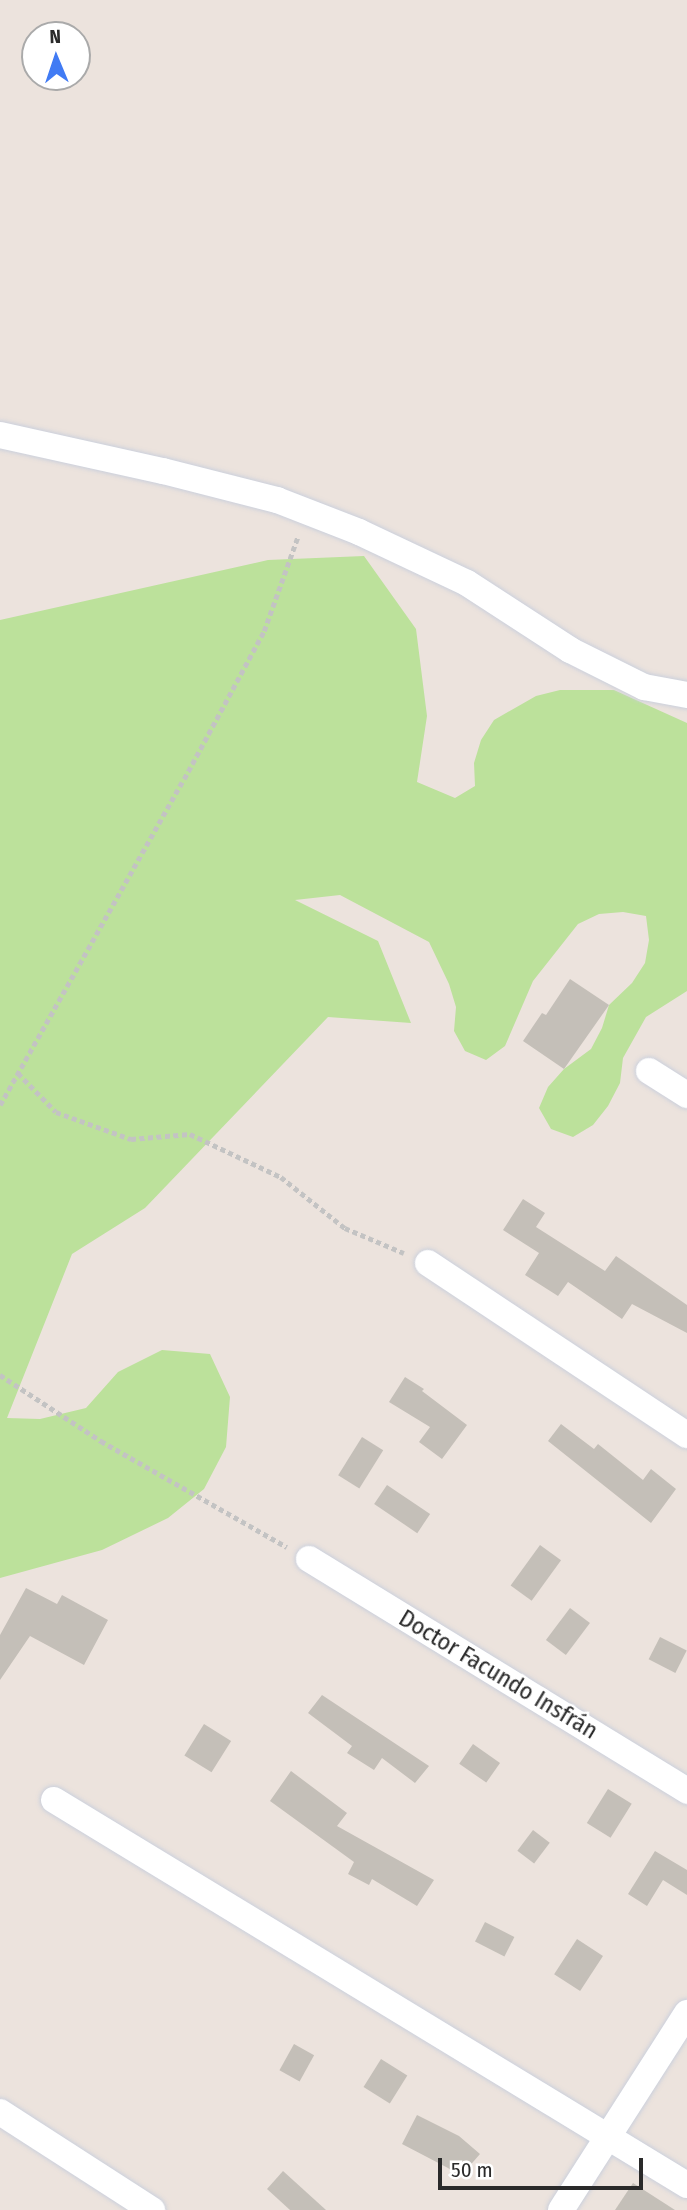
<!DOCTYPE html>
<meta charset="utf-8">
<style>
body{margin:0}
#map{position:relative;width:687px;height:2210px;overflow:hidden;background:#ece3dd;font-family:"Fira Sans Condensed",sans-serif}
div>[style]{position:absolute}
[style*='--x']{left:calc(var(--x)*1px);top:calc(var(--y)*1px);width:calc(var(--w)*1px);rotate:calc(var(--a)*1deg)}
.green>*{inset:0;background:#bce19b}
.building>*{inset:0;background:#c4bfb8;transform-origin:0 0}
.path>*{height:4.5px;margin-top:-2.25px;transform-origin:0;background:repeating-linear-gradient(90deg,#c3c3c3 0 5px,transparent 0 8.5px)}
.roads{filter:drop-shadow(0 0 2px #cbd0dc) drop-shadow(0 0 2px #cbd0dc)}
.minor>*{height:26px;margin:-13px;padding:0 13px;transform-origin:13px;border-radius:13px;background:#fff}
span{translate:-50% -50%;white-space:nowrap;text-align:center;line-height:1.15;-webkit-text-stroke:5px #fff;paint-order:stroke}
.street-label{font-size:24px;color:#2a2a2a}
.north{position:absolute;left:21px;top:21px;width:70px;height:70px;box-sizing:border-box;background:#fff;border:2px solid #aaa;border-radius:50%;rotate:358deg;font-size:19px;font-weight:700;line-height:28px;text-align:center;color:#2a2a2a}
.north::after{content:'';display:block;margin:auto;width:24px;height:32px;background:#417bf4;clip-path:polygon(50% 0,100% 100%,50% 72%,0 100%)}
.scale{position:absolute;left:438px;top:2158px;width:205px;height:32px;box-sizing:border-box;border:4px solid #2a2a2a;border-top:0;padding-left:9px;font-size:21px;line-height:24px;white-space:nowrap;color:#2a2a2a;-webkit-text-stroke:5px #fff;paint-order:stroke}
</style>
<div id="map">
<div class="green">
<div style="clip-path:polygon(364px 556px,416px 629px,427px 716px,417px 782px,455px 798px,475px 786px,474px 763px,481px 740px,494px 720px,536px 696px,560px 690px,614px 690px,687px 723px,687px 991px,646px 1017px,623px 1058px,620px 1083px,608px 1106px,593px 1125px,573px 1137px,551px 1129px,539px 1108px,548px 1087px,564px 1069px,591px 1049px,602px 1028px,609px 1005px,632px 983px,645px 963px,649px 940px,646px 916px,623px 912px,599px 914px,578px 924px,533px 981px,505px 1046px,486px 1060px,465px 1051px,454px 1031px,456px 1007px,449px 984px,429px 942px,340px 895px,295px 900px,378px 941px,411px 1023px,328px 1017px,145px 1208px,72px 1254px,7px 1418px,40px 1419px,86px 1408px,118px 1372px,162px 1350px,210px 1354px,230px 1397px,226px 1447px,204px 1489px,168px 1518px,102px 1550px,0 1578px,0 620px,268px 560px)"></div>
</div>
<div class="building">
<div style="clip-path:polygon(570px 979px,609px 1005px,564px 1069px,523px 1041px,542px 1013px,546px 1015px)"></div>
<div style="clip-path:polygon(523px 1199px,545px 1213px,536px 1227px,605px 1271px,616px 1256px,687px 1305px,687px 1333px,632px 1304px,622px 1319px,568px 1282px,558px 1296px,525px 1275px,539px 1253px,503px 1230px)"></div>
<div style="clip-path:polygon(405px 1377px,424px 1389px,422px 1391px,467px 1425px,442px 1459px,419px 1442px,430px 1427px,389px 1402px)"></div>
<div style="clip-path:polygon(561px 1424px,594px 1449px,598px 1444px,643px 1480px,651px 1469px,676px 1489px,651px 1523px,548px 1441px)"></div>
<div style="left:362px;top:1437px;width:25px;height:45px;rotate:32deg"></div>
<div style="left:387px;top:1485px;width:52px;height:23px;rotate:34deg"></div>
<div style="left:540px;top:1545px;width:26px;height:50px;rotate:36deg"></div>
<div style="clip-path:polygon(26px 1588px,57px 1604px,62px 1595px,108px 1620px,84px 1665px,30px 1636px,0 1680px,0 1635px)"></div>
<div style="left:570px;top:1608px;width:25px;height:40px;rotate:37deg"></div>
<div style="left:660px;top:1637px;width:30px;height:25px;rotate:27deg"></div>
<div style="clip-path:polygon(322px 1695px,429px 1766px,415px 1783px,382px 1758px,374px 1770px,347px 1753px,352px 1746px,308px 1713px)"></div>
<div style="left:204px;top:1724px;width:32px;height:37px;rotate:32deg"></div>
<div style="left:473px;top:1744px;width:33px;height:24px;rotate:35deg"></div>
<div style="clip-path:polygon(291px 1771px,347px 1813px,337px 1826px,434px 1880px,417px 1906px,372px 1879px,369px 1885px,348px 1874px,354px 1862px,270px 1801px)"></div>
<div style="left:608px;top:1789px;width:28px;height:40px;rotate:32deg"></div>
<div style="left:533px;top:1830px;width:21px;height:26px;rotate:37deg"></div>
<div style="clip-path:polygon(655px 1851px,687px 1870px,687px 1895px,663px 1880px,647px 1906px,628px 1894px)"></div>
<div style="left:485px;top:1922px;width:33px;height:22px;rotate:27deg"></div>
<div style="left:577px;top:1939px;width:31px;height:42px;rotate:33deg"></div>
<div style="left:294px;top:2044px;width:23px;height:30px;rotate:29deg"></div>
<div style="left:381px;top:2059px;width:31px;height:33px;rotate:32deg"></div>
<div style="clip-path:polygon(417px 2115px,459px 2136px,480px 2154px,460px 2177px,448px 2168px,402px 2144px)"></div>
<div style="clip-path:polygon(283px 2171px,326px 2210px,290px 2210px,267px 2189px)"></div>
<div style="clip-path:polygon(633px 2183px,675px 2210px,615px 2210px)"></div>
</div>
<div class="path">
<div style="--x:18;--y:1073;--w:54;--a:45.7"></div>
<div style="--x:56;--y:1112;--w:80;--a:19.8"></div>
<div style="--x:131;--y:1139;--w:59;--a:-4.8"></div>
<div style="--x:190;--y:1134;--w:101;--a:25.3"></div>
<div style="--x:281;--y:1177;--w:82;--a:38.6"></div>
<div style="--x:345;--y:1228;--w:64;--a:23"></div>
<div style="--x:0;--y:1105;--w:374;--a:-60.6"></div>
<div style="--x:184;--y:779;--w:168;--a:-61.6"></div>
<div style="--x:264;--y:631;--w:101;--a:-70.3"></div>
<div style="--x:0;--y:1375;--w:121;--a:33.2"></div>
<div style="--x:101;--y:1441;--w:214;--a:29.7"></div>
</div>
<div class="roads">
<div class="minor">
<div style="--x:0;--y:435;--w:167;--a:12.5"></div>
<div style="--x:163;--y:471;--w:118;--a:14.3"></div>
<div style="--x:277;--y:500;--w:88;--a:21.3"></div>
<div style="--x:359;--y:532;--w:119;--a:25.3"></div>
<div style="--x:467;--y:583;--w:123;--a:33"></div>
<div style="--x:570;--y:650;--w:83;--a:26.6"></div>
<div style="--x:644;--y:687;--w:44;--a:10.5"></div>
<div style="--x:649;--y:1071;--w:45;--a:32.3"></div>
<div style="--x:428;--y:1263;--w:311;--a:33.6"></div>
<div style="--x:309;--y:1559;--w:444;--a:31.5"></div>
<div style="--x:54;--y:1800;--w:741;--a:31.31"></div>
<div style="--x:0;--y:2112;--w:181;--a:32.8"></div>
<div style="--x:561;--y:2210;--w:234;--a:-57.4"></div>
</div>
</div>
<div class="street-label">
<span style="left:498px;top:1675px;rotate:31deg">Doctor Facundo Insfrán</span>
</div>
<div class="north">N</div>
<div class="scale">50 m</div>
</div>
